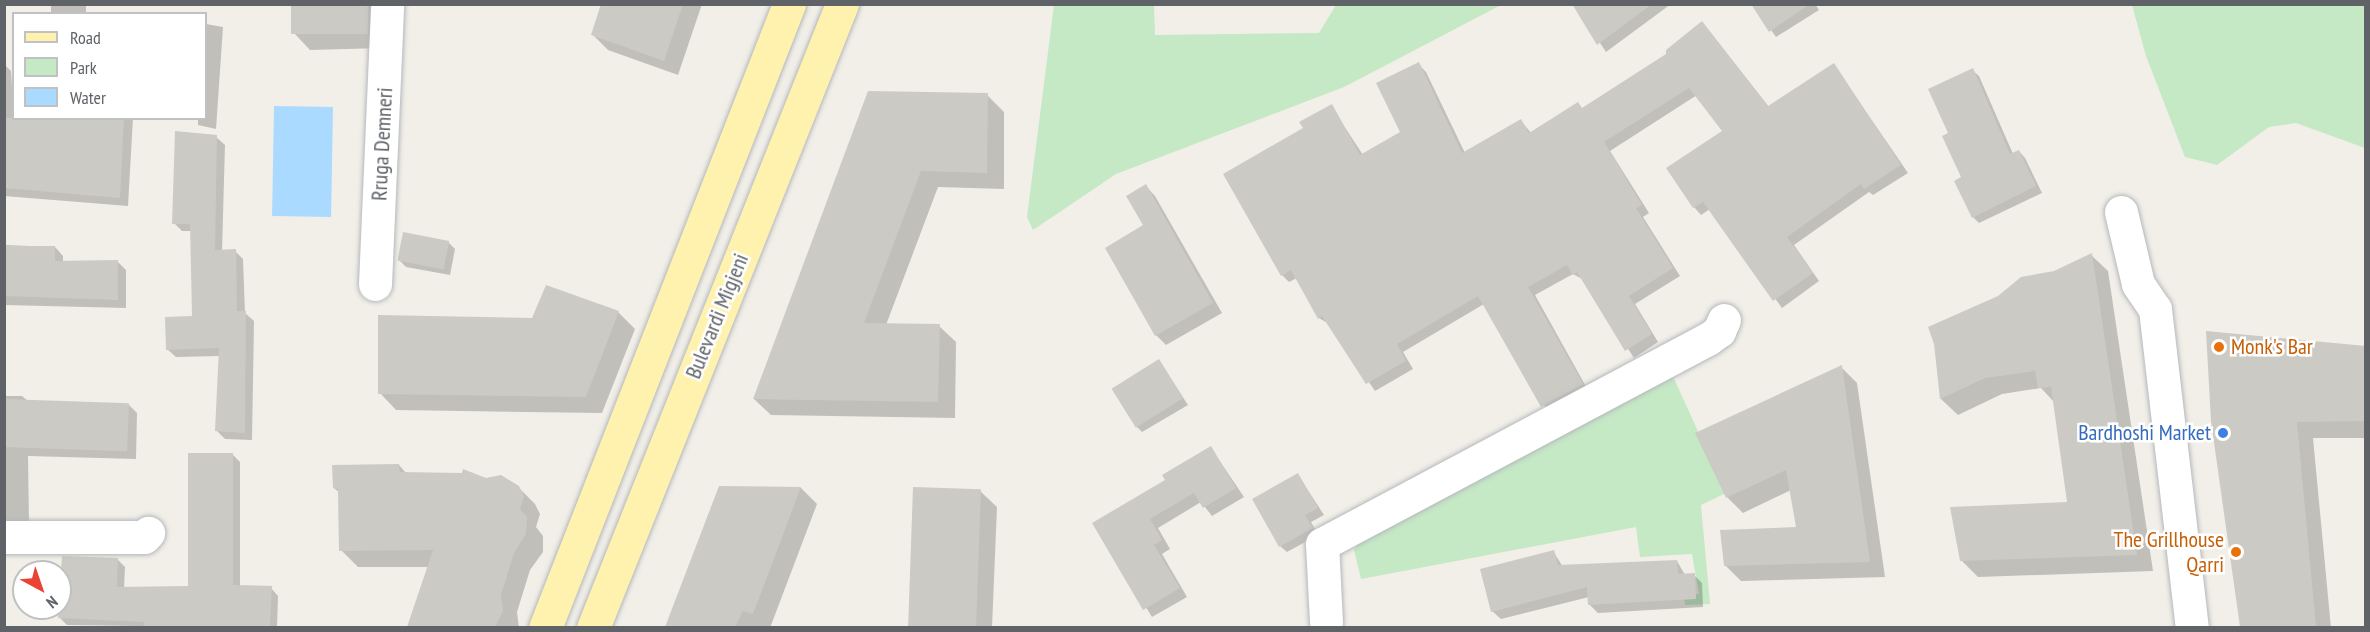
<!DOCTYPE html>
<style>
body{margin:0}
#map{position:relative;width:2370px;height:632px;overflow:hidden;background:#f1efe8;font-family:"PT Sans Narrow",sans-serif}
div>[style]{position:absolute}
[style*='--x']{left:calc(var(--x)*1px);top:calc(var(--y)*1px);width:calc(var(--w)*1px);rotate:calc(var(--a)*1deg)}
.green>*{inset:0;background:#c5e8c5}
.water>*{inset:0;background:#aadaff;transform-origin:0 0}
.shadow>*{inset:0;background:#0003;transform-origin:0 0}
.building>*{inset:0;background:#cccac5;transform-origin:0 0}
.roads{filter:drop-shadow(0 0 2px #b5b8bc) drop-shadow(0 0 2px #b5b8bc)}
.minor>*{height:33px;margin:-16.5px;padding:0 16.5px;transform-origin:16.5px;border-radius:16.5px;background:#fff}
.major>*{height:33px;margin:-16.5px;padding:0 16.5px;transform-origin:16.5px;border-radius:16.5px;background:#fff2af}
.dots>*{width:16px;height:16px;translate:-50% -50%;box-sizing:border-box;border:3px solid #fff;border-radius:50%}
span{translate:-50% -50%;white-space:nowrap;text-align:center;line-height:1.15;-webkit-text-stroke:5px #fff;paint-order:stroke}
.street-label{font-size:22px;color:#5f6368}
.food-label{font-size:22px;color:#c56008}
.left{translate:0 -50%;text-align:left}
.right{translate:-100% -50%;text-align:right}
.shop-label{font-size:22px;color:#366cbe}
.frame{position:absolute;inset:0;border:6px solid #5f6368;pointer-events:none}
.legend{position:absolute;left:12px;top:12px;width:195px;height:108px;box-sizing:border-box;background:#fff;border:2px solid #bfc1c3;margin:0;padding:8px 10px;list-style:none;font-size:18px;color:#5f6368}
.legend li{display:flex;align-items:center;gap:12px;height:30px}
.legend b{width:30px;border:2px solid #bfc1c3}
.north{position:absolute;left:12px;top:560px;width:60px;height:60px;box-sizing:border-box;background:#fff;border:2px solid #bfc1c3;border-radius:50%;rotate:140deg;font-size:16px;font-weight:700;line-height:24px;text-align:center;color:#5f6368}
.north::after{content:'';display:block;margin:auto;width:21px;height:27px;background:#ea4335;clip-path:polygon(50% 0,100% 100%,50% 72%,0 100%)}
</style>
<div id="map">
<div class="green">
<div style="clip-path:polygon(1054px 5px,1154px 5px,1155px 35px,1319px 33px,1336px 5px,1501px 5px,1344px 87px,1116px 174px,1033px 230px,1027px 217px)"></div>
<div style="clip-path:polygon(2132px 5px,2365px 5px,2365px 148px,2296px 123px,2269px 127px,2217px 165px,2185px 157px,2146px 56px)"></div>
<div style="clip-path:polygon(1671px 372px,1726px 493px,1701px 505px,1710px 604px,1685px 605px,1684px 596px,1699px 594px,1692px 554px,1640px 557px,1636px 527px,1361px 579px,1354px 550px,1367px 526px)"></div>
</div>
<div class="water">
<div style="left:274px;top:106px;width:59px;height:110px;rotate:1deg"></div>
</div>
<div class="shadow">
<div style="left:51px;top:4px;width:35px;height:10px"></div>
<div style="clip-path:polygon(293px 4px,382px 4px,383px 48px,310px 50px,294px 33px)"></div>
<div style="clip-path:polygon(603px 4px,702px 4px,678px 75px,608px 50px,593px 35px)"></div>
<div style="clip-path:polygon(1574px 4px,1671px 4px,1606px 52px)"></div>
<div style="clip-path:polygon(1753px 4px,1815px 4px,1819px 10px,1776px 37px)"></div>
<div style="clip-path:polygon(206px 24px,223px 27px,216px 129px,198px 125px,198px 118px,206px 118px)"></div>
<div style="clip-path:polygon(1709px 31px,1769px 107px,1834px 65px,1908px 173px,1873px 195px,1869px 192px,1794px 245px,1819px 281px,1782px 308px,1710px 209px,1701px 215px,1694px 207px,1724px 132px,1697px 95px,1610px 151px,1649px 213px,1643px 217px,1680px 276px,1635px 304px,1658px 342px,1634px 358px,1584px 280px,1573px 274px,1535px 295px,1589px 392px,1549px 413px,1484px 304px,1403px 352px,1413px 369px,1375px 391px,1329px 324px,1319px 318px,1297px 278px,1289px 282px,1282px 275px,1305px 129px,1331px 106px,1363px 155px,1402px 132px,1418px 64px,1426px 72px,1465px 153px,1521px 121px,1531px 133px,1583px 109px)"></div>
<div style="clip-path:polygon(4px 64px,11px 71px,14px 118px,133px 118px,128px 206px,4px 196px)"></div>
<div style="clip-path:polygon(1972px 70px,1979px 76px,2013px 154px,2019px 151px,2025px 158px,2042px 193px,1979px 223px,1973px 217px,1950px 134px)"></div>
<div style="clip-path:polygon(869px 93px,987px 95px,1004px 112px,1004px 189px,938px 187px,886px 325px,939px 326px,956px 342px,955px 418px,771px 415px,754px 399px)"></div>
<div style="clip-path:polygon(216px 137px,225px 145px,222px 251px,235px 251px,243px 259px,245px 313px,254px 321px,252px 440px,225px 439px,217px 431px,220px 356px,176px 357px,167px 349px,194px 318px,192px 231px,182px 231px,174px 223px)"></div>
<div style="clip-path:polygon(1146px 186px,1155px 196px,1222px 313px,1166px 345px,1156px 335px,1145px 226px)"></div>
<div style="clip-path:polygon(448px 242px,455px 249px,450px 275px,406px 267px,399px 260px)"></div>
<div style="clip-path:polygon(4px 245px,55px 247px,63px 256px,63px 262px,117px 261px,126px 270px,126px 308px,4px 305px)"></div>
<div style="clip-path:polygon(2091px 255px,2108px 271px,2153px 571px,1978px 577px,1961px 560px,2069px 504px,2054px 402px,2041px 388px,2002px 394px,1958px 415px,1941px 399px,1936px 344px,2054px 272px)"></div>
<div style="clip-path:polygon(618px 312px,635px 329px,602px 413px,396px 410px,380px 393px,533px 319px)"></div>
<div style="clip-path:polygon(2366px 348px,2366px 438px,2313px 438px,2331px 628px,2242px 628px,2213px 420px)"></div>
<div style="clip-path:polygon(1159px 361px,1188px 405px,1142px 432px,1136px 426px)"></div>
<div style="clip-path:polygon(1841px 367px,1857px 383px,1885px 577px,1741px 581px,1725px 565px,1798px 529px,1791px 490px,1743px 513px,1727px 497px)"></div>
<div style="clip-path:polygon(4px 396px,22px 396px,28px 401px,128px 404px,137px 413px,136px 459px,28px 456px,29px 524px,4px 525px)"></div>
<div style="clip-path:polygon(1211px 448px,1244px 497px,1212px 516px,1201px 502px,1158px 528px,1170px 549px,1162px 554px,1187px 597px,1152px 617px,1094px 524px,1167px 480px)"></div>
<div style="clip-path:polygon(232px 454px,240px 462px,240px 587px,271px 588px,278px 596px,277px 628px,67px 625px,60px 618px,117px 559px,125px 567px,124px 589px,189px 588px)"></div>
<div style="clip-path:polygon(399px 465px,407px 474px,485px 479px,518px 487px,535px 504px,540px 514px,536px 527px,543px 536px,543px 552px,530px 570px,517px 612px,519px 628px,409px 628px,429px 567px,358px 567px,341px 550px,340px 493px,334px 488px)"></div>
<div style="clip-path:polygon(1298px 475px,1324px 515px,1311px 522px,1318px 535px,1287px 552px,1280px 546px)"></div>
<div style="clip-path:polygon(720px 487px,801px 488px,817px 504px,770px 628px,667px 628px)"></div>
<div style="clip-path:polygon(915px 488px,980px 491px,997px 507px,992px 628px,909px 628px)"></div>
<div style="clip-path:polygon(1553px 551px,1563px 567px,1677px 561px,1685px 575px,1694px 575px,1702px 583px,1703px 607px,1598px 613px,1589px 604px,1589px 597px,1501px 619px,1492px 611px)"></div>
</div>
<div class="building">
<div style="left:291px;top:4px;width:77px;height:30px"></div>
<div style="clip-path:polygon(601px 4px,683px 4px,664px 61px,591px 35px)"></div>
<div style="clip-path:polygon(1572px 4px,1652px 4px,1597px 45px)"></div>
<div style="clip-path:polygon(1751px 4px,1810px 4px,1769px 32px)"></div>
<div style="clip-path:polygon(1702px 21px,1768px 106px,1834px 63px,1901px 165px,1864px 189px,1861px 184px,1787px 237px,1813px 273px,1773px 301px,1703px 202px,1693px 208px,1666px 168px,1722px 131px,1689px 88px,1604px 142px,1642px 205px,1636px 208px,1673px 268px,1629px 296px,1652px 334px,1625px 351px,1577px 272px,1573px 275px,1567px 265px,1528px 287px,1583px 384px,1541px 407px,1478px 296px,1397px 344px,1406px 361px,1366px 384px,1322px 316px,1318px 319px,1291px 270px,1281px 276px,1223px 174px,1303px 128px,1299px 122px,1332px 104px,1360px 155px,1400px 132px,1376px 83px,1419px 62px,1462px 153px,1521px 119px,1529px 133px,1578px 102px,1582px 108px,1666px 54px,1666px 50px)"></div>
<div style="clip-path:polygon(1973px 68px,2010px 154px,2019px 150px,2036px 186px,1972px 218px,1954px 181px,1961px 177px,1942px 136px,1948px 133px,1928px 89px)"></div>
<div style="clip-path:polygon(868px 91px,988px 93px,987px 173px,921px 171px,864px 323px,940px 324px,938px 402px,753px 399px)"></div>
<div style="clip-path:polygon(4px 118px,124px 118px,120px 198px,4px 188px)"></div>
<div style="clip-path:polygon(175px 131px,217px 135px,215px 250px,236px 249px,237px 311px,246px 311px,245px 433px,215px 431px,219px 348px,166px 350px,165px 317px,192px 316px,190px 224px,172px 224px)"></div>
<div style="clip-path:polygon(1146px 184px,1213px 303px,1155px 336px,1105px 248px,1143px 225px,1126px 196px)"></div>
<div style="left:403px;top:232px;width:47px;height:29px;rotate:11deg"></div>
<div style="clip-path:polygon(4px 246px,55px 246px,55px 261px,118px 260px,118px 300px,4px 296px)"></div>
<div style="clip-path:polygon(2092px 253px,2137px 555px,1960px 561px,1950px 507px,2067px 502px,2051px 387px,2038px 388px,2035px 371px,1985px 378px,1940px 399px,1934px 344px,1928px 327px,1998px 296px,2021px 277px,2054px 271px)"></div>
<div style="clip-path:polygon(546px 285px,619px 311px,586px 397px,378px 394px,378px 315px,532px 318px)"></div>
<div style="clip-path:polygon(2206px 331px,2366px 346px,2366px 421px,2297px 422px,2316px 627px,2240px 627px,2211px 421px)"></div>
<div style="left:1159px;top:359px;width:46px;height:56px;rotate:58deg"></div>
<div style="clip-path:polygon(1842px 365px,1870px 562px,1724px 566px,1720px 530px,1796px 527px,1786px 470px,1726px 498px,1695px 433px)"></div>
<div style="left:4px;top:399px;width:125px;height:48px;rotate:2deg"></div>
<div style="clip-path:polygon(1211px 446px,1236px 488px,1203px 508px,1194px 493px,1150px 519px,1162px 540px,1154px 545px,1180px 588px,1143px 610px,1092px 523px,1165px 480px,1162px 475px)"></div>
<div style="clip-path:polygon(188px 453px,233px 453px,233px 585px,272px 586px,270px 627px,144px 627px,144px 622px,58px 618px,62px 556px,118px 558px,117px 587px,188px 586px)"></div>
<div style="clip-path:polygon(399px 464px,400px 472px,462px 473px,463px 469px,486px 478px,501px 475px,519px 486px,524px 496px,520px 509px,527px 517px,526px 534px,514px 553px,501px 595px,503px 611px,495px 627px,407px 627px,433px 550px,339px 551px,338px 489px,333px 488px,332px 465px)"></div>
<div style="clip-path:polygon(1298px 473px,1318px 508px,1305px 515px,1313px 528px,1279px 547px,1252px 499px)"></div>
<div style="clip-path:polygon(719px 486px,801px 487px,753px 614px,743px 611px,735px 627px,665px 627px)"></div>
<div style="left:913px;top:487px;width:68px;height:140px;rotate:2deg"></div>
<div style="clip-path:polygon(1554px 550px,1558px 565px,1677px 560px,1678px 574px,1695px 573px,1696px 599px,1588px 605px,1587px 587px,1491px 612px,1480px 569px)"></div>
</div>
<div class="roads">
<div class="minor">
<div style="--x:2121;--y:212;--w:74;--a:76.7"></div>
<div style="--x:2138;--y:284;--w:30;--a:56"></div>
<div style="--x:2155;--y:309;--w:321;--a:83.4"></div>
<div style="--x:375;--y:284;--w:280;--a:-87.5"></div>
<div style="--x:4;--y:537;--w:140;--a:0"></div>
<div style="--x:144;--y:537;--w:6;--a:-45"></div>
<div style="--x:1326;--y:622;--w:78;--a:-92.9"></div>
<div style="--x:1322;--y:544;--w:437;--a:-28"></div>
<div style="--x:1708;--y:339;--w:14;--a:-36"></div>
<div style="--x:1719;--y:331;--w:12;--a:-66"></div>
</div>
<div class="major">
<div style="--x:545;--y:628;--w:670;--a:-68.64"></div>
<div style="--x:593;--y:628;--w:672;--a:-68.25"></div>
</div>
</div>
<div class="dots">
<div style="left:2219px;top:347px;background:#e8710a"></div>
<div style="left:2223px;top:433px;background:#3f7fe0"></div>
<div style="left:2236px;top:552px;background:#e8710a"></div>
</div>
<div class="street-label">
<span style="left:382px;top:144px;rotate:-87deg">Rruga Demneri</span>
<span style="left:717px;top:316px;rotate:-68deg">Bulevardi Migjeni</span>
</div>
<div class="food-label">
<span class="left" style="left:2231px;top:347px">Monk's Bar</span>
<span class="right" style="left:2224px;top:552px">The Grillhouse<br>Qarri</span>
</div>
<div class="shop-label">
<span class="right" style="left:2211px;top:433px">Bardhoshi Market</span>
</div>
<div class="frame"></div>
<ul class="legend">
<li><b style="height:8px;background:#fff2af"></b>Road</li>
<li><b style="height:16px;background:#c5e8c5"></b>Park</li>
<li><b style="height:16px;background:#aadaff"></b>Water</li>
</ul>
<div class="north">N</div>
</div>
